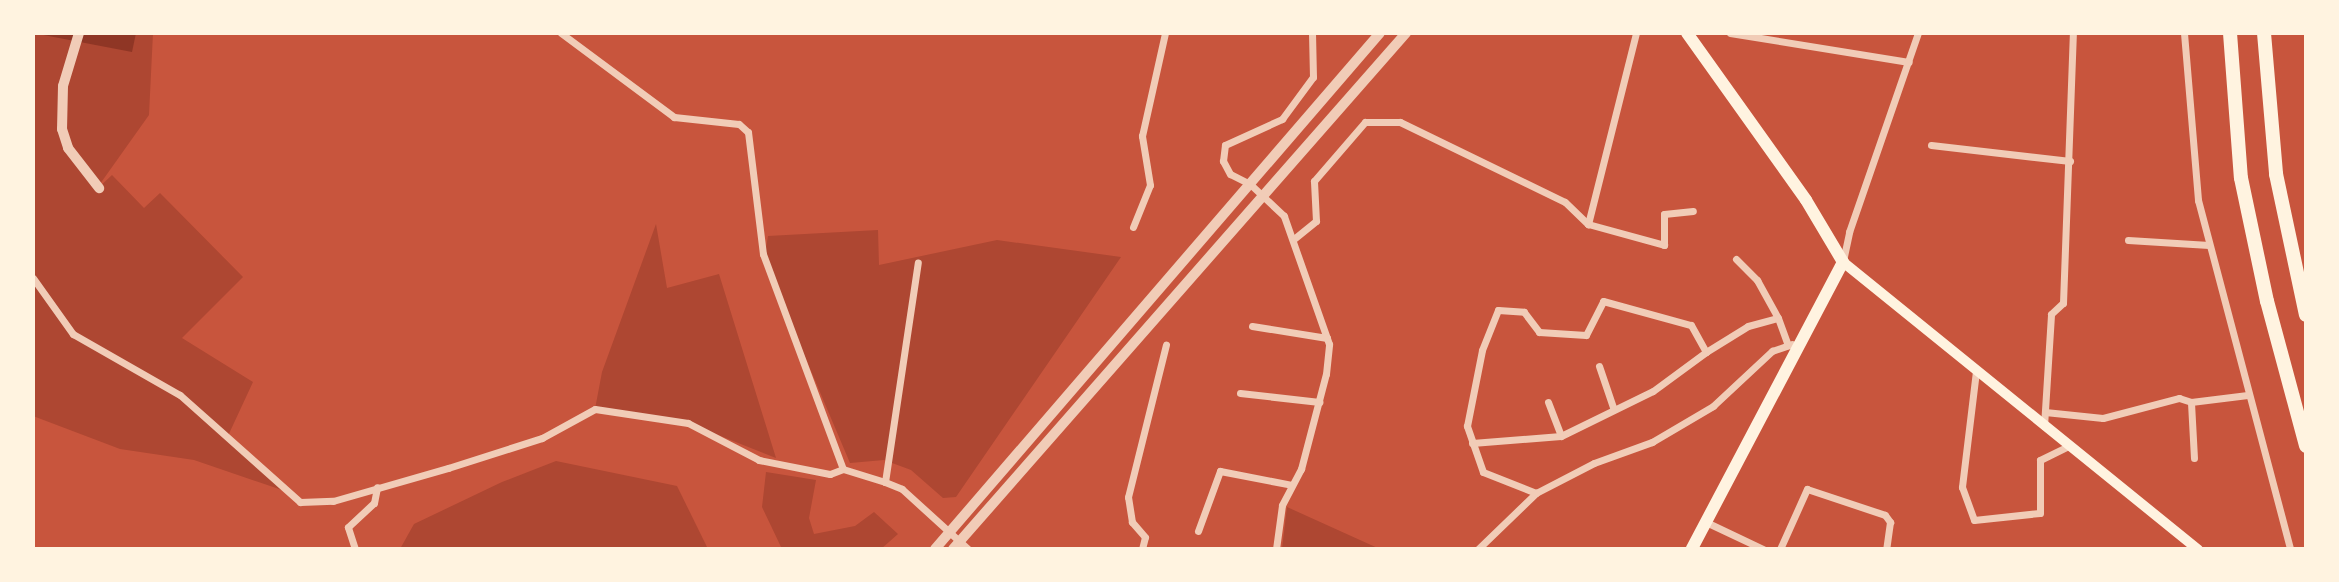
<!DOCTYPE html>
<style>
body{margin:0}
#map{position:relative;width:2339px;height:582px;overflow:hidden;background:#c8553d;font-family:Bitter,serif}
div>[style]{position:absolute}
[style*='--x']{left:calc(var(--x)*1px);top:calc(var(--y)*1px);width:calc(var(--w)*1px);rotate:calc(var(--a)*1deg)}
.green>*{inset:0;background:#ae4732}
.water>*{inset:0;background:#8f3625}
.minor>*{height:7px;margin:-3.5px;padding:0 3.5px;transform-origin:3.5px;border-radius:3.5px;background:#f1ccb7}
.tertiary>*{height:10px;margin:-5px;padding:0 5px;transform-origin:5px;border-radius:5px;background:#f1ccb7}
.secondary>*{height:10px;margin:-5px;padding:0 5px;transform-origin:5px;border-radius:5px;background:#fff3e0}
.primary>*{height:12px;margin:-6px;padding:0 6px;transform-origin:6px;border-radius:6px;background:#fff3e0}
.motorway>*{height:14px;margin:-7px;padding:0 7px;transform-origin:7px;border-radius:7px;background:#fff3e0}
span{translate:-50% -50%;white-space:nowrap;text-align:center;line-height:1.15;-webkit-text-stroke:5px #fff3e0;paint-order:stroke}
.frame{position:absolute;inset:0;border:35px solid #fff3e0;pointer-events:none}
</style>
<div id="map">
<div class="green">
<div style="clip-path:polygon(33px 33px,153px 33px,149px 115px,95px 191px,112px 175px,144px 208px,160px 193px,243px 277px,182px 338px,253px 382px,227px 438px,282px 490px,194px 460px,120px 449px,33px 416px)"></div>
<div style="clip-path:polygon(656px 224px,667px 288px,719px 274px,776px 458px,688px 423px,595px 409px,602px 372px)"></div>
<div style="clip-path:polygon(878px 230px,879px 265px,997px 240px,1121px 257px,956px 497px,943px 498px,911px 470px,884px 460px,850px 463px,764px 260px,768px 236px)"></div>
<div style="clip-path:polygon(556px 461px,677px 486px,708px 549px,400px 549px,414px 524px,502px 482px)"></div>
<div style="clip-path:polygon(766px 472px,816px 480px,809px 518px,814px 534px,855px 526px,874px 512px,898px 534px,881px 549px,782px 549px,762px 507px)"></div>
<div style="clip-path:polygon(1287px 507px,1371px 545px,1380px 549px,1282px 549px)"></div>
</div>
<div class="water">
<div style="clip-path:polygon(33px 33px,136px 33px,132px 52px)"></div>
</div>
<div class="minor">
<div style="--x:561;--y:33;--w:141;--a:36.6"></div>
<div style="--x:674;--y:117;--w:65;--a:6.1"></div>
<div style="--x:739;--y:124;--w:12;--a:42"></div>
<div style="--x:748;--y:132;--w:123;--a:83"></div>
<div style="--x:763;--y:254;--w:229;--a:69.6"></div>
<div style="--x:1636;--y:33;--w:197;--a:104.1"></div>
<div style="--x:1588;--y:224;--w:79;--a:15.4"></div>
<div style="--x:1664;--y:245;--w:31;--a:-90"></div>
<div style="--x:1664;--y:214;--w:29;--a:-6"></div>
<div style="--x:1730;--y:33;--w:181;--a:9.2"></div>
<div style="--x:2184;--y:33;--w:168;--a:85.2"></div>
<div style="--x:2198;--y:200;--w:361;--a:75.2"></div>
<div style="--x:1931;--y:145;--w:140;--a:6.6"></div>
<div style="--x:1133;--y:227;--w:45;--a:-68"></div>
<div style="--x:1150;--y:185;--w:50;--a:-99.3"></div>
<div style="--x:1142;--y:136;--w:106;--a:-77.4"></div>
<div style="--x:1295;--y:238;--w:27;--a:-39"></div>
<div style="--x:1316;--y:221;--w:40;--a:-92.9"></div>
<div style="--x:1314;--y:181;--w:78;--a:-49.2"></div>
<div style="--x:1365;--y:122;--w:35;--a:0"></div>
<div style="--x:1400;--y:122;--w:183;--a:25.9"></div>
<div style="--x:1565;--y:202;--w:32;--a:44"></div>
<div style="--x:2128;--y:240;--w:81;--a:3.5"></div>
<div style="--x:1736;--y:259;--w:30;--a:45"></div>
<div style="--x:1757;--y:280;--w:43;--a:61.1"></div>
<div style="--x:1843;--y:261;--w:30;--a:-78"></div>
<div style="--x:1849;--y:232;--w:211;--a:-70.9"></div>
<div style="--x:33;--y:278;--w:69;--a:54.5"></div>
<div style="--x:73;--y:334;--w:123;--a:29.7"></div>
<div style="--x:180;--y:395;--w:161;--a:41.7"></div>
<div style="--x:300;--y:502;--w:33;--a:-2"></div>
<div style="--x:333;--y:501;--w:120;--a:-16"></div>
<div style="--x:448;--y:468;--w:99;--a:-17.7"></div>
<div style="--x:542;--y:438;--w:60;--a:-28.7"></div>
<div style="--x:595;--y:409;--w:94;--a:8.6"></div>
<div style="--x:688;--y:423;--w:80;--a:27.5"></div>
<div style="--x:759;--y:460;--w:72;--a:11.2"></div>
<div style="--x:830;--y:474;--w:14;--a:-21"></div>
<div style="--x:843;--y:469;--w:44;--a:17.2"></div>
<div style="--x:885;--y:482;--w:18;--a:22"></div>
<div style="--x:902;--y:489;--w:89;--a:42.3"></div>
<div style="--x:1252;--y:326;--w:76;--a:9.1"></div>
<div style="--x:1599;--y:366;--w:46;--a:71.2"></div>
<div style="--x:1976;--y:371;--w:117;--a:96.9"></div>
<div style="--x:1962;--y:487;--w:35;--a:70"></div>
<div style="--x:1974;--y:520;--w:66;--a:-6.1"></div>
<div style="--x:2040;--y:513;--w:53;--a:-90"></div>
<div style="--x:2040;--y:460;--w:32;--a:-26"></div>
<div style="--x:1240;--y:393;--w:80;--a:6.5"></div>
<div style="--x:1548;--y:402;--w:36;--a:69"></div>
<div style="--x:2045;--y:412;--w:58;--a:5.9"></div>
<div style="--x:2103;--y:418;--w:79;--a:-14.7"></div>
<div style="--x:2179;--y:398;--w:13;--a:18"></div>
<div style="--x:2044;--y:426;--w:112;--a:-86.4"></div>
<div style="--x:2051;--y:314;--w:16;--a:-43"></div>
<div style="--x:2063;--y:303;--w:270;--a:-87.9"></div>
<div style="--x:1472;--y:443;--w:89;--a:-4.5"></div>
<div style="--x:1561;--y:436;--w:102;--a:-26.1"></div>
<div style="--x:1653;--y:391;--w:66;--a:-36.3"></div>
<div style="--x:2194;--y:458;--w:56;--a:-93.1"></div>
<div style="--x:2191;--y:402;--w:57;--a:-7"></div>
<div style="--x:885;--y:482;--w:222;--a:-81.5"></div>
<div style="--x:1536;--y:493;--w:57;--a:-158.4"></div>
<div style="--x:1483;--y:472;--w:49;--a:-109.2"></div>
<div style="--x:1467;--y:426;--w:77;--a:-78.8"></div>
<div style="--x:1482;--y:350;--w:43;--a:-68.2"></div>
<div style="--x:1498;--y:310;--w:26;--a:4"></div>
<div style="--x:1524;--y:312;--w:25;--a:53"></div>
<div style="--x:1539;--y:332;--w:47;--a:3.7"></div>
<div style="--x:1586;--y:335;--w:38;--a:-63"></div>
<div style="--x:1603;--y:301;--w:91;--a:15.3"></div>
<div style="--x:1691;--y:325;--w:31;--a:61"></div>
<div style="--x:1706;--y:352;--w:49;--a:-31.8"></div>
<div style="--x:1748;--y:326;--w:31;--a:-15"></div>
<div style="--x:1778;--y:318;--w:29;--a:70"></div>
<div style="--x:1708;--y:523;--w:61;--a:25.3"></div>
<div style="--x:1198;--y:531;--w:64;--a:-69.9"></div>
<div style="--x:1220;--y:471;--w:73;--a:11"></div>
<div style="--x:355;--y:549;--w:23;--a:-108"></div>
<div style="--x:348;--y:527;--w:35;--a:-43"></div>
<div style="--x:374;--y:503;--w:16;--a:-79"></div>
<div style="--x:1142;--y:549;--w:12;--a:-76"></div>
<div style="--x:1145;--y:537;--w:20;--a:-131"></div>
<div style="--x:1132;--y:522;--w:25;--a:-99"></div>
<div style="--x:1128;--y:497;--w:157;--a:-76"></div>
<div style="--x:1276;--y:549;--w:44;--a:-82.2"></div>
<div style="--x:1282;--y:505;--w:41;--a:-62.2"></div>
<div style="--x:1301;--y:469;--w:98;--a:-75.3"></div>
<div style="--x:1326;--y:374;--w:30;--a:-84"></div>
<div style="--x:1329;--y:344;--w:136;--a:-109.4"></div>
<div style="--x:1284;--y:216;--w:47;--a:-136.7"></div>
<div style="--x:1250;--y:184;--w:22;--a:-153"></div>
<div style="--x:1230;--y:174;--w:15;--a:-118"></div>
<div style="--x:1223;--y:161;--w:16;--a:-83"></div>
<div style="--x:1225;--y:145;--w:63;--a:-24.5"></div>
<div style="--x:1282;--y:119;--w:52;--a:-53.6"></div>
<div style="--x:1313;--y:77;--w:44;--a:-91.3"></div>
<div style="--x:1478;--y:549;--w:81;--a:-44"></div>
<div style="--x:1536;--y:493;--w:65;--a:-27.3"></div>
<div style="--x:1594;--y:463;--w:62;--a:-19.9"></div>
<div style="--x:1652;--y:442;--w:71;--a:-30.5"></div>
<div style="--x:1713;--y:406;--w:81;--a:-43"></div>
<div style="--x:1772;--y:351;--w:21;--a:-19"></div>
<div style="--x:1780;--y:549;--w:66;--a:-65.8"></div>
<div style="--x:1807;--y:489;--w:82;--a:18.4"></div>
<div style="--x:1885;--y:515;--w:9;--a:54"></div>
<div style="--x:1890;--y:522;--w:27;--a:98"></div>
</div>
<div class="tertiary">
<div style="--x:79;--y:33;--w:55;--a:106.8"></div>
<div style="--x:63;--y:86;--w:43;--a:91.3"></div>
<div style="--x:62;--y:129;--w:20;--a:72"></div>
<div style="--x:68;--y:148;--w:51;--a:52.2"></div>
<div style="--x:935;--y:549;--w:681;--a:-49.23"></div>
<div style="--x:953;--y:549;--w:687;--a:-48.72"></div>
</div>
<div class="secondary">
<div style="--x:1843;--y:262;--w:457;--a:39"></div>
</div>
<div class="primary">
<div style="--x:1687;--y:33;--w:205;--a:54.5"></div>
<div style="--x:1806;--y:200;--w:72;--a:59.2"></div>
<div style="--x:1843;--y:262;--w:324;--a:117.8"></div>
</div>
<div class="motorway">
<div style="--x:2230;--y:33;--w:145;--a:85.7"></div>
<div style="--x:2241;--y:178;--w:126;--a:78.1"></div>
<div style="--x:2267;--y:301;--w:150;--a:74.9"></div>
<div style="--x:2264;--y:33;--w:142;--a:85.1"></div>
<div style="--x:2276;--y:174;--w:144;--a:78"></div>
</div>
<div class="frame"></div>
</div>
